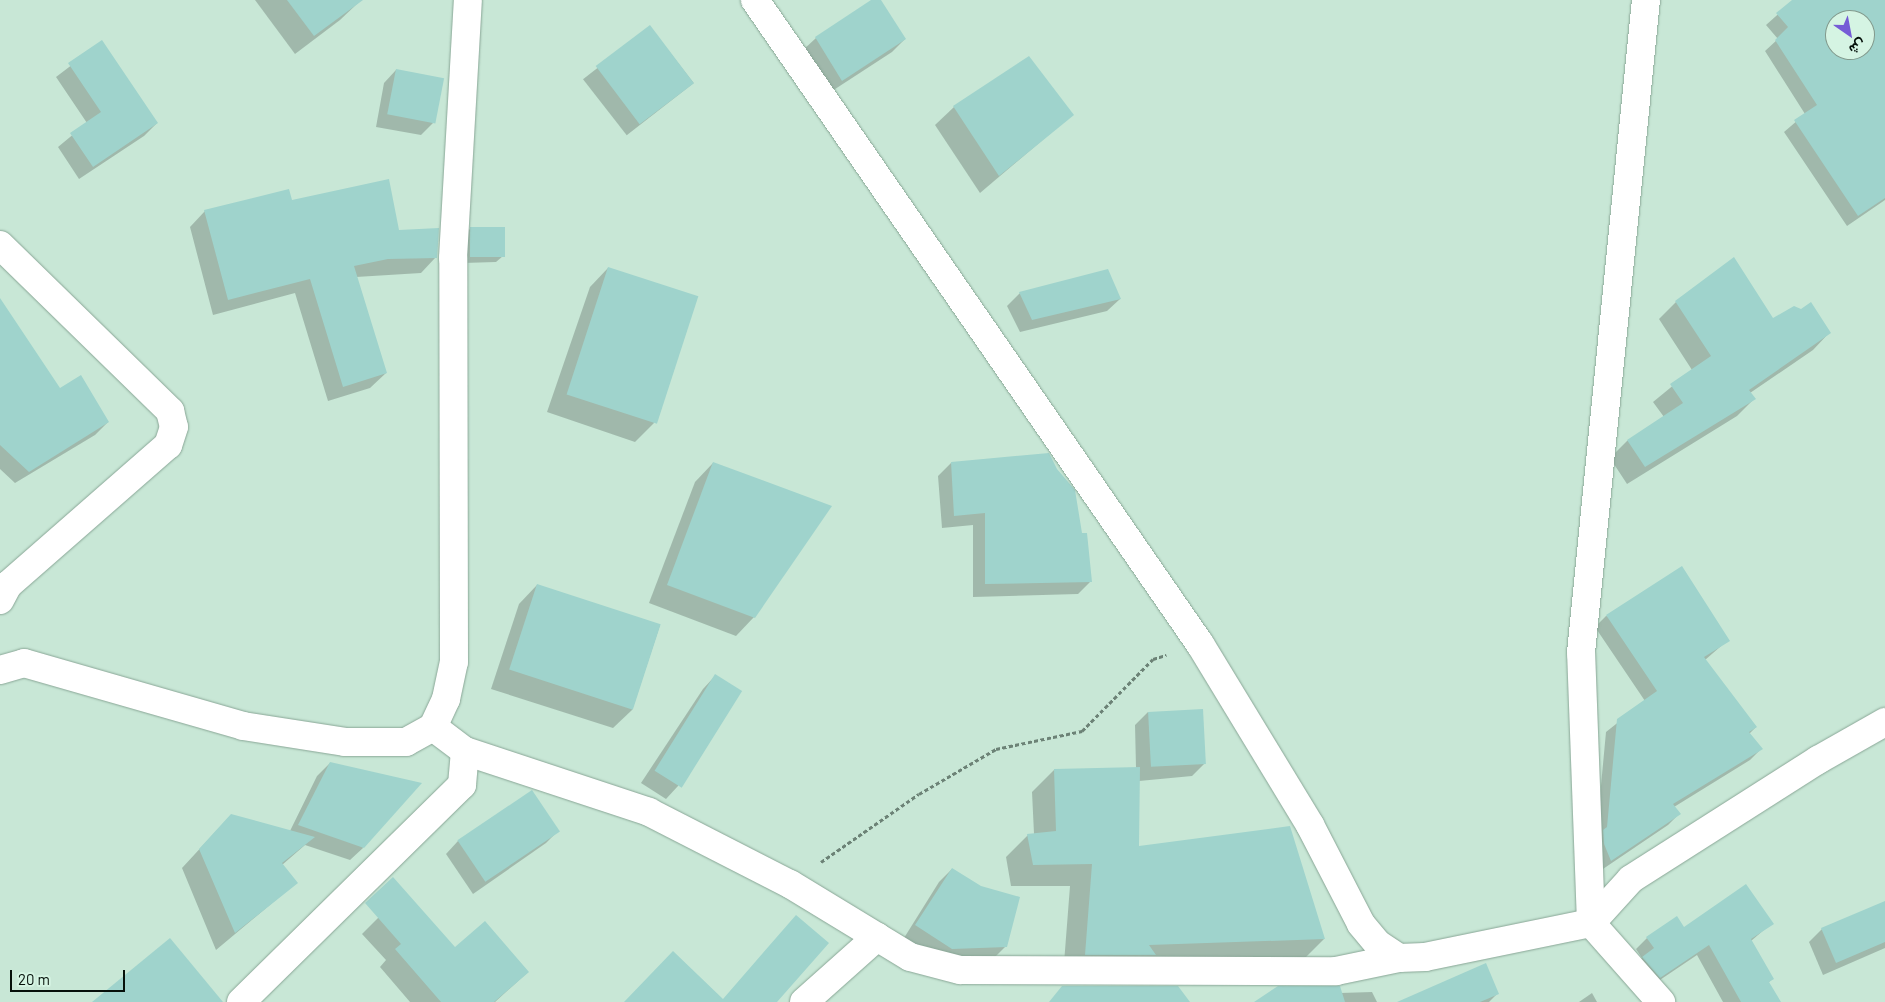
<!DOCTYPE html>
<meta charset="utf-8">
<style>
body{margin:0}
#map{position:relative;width:1885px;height:1002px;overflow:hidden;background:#c8e7d6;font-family:Barlow,Vazirmatn,sans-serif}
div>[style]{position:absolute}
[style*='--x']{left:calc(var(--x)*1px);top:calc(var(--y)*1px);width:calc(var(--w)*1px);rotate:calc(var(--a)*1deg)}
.shadow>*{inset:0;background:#0003;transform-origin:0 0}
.building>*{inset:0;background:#9fd3cc;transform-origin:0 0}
.path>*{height:3px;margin-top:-1.5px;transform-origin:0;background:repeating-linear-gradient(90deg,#6c8276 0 4px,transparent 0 6.5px)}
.roads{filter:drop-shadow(0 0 1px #89a696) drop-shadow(0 0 1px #89a696)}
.minor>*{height:28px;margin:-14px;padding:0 14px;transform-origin:14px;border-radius:14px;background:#fff}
span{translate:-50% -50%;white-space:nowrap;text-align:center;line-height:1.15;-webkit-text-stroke:4.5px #d5f4e3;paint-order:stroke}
.north{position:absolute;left:1825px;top:10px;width:50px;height:50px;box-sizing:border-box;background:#d5f4e3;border:1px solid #82998c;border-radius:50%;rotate:147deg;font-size:14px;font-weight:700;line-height:20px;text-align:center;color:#05100a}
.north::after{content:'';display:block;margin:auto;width:18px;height:22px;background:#755cd6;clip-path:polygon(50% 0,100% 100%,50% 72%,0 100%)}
.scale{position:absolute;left:10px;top:970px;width:115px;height:22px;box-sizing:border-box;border:2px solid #05100a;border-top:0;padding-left:6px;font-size:15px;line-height:18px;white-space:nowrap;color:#05100a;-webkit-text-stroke:4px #d5f4e3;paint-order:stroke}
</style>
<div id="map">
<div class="shadow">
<div style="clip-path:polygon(255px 0,357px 0,359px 2px,340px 20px,295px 54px)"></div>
<div style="clip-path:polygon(873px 0,879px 0,905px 39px,892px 52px,829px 93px,803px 50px,816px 38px)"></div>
<div style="clip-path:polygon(evenodd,1794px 0,1885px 0,1885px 200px,1847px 226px,1784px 132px,1805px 114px,1765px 51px,1778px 39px,1766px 25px,1794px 0,1835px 20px,1865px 20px,1865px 50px,1835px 50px,1835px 20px)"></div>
<div style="left:650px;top:27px;width:71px;height:85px;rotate:52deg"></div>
<div style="clip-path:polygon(102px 42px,157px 123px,144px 136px,79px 179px,58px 147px,87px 123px,56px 77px)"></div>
<div style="clip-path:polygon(396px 70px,434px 122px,421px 135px,376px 127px,384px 83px)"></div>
<div style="clip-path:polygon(954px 107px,1072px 115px,980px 193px,935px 125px)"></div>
<div style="clip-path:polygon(205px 211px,398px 231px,436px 257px,421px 273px,356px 277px,386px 373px,370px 388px,328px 401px,295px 293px,213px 315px,190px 227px)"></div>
<div style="clip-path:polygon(471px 228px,503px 256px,496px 262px,463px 263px,465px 234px)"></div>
<div style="clip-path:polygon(608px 268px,654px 423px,635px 442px,547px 412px,590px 287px)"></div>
<div style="clip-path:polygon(1020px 293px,1120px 299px,1107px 311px,1020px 332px,1007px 306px)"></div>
<div style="clip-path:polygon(0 300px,60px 390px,108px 422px,95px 435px,15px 483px,0 469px)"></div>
<div style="clip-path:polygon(1676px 302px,1830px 332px,1813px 350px,1750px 393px,1754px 399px,1737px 416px,1627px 484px,1610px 458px,1627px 441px,1664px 417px,1653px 402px,1692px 370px,1659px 319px)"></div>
<div style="clip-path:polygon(713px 463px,754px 617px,736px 636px,649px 603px,695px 482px)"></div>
<div style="clip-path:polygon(951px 463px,1090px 582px,1078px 594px,973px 597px,973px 525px,942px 528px,938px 476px)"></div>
<div style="clip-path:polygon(537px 585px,660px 625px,632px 710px,613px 728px,491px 689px,519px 604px)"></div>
<div style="clip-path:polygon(1606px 616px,1728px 640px,1705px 660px,1756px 727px,1749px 734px,1761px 749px,1750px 760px,1674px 807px,1679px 814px,1668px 825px,1600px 871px,1596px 839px,1606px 732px,1645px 701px,1595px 627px)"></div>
<div style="clip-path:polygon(715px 676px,678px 786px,666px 799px,641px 783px,703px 689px)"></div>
<div style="clip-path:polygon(1148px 712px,1205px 763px,1192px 776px,1139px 781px,1138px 848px,1324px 939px,1302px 961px,1063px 976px,1070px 886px,1011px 886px,1006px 857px,1028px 835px,1034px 834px,1032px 792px,1054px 770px,1136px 768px,1135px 725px)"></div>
<div style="clip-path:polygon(330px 763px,363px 848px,350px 860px,305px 845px,282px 865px,296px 883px,216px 950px,182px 868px,231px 815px,290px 831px,317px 776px)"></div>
<div style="clip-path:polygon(558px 831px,546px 843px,473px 894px,446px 854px,458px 841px)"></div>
<div style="clip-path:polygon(952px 869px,1006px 946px,993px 959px,939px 961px,904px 938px,939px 882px)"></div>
<div style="clip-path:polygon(1885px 906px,1885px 948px,1823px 975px,1809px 942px,1822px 929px)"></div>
<div style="clip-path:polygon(388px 908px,455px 948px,528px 972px,495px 1002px,410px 1002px,380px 967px,386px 960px,362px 934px)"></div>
<div style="clip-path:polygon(1772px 923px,1751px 941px,1772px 979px,1768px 983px,1780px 1002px,1723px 1002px,1697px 955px,1648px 988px,1631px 969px,1642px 958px,1636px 949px,1647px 938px,1684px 929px)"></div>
<div style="clip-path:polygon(1372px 992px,1377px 1002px,1256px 1002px,1340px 993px)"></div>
<div style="clip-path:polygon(1498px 993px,1489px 1002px,1400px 1002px)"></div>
<div style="clip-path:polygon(1592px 993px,1597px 1002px,1579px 1002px)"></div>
</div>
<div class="building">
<div style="clip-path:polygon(287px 0,363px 0,314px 36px)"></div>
<div style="clip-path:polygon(871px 0,881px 0,906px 39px,842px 81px,815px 37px)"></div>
<div style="clip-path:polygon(evenodd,1792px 0,1885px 0,1885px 198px,1858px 216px,1794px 120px,1817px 105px,1775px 40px,1788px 27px,1776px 13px,1792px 0,1835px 20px,1865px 20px,1865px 50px,1835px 50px,1835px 20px)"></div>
<div style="left:650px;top:25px;width:73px;height:68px;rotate:53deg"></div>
<div style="clip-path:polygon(102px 40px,158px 123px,93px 167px,70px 133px,101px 112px,68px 63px)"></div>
<div style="clip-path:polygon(1029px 56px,1074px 115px,999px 176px,953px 106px)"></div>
<div style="left:396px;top:69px;width:49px;height:46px;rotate:11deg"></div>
<div style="clip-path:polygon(389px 179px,399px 230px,439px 228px,437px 258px,388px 259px,354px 266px,387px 373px,343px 387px,310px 279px,228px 300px,204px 210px,289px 189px,292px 200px)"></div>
<div style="left:470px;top:227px;width:35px;height:30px"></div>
<div style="clip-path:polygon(1734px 257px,1773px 318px,1794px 306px,1801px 309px,1811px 302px,1831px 333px,1749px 390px,1756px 399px,1645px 467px,1627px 440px,1683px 403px,1670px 384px,1711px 356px,1675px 301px)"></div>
<div style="left:608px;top:267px;width:95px;height:134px;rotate:18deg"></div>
<div style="clip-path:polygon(1108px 269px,1121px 299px,1032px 320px,1019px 292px)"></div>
<div style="clip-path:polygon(0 298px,60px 388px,81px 375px,109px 422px,29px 472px,0 445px)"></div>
<div style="clip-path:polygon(1049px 453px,1057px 469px,1075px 490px,1082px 533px,1087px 533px,1092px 582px,985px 584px,985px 513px,954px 516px,951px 462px)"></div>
<div style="clip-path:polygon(713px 462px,832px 506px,755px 618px,667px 585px)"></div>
<div style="clip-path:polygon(1682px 566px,1730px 641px,1704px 657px,1757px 727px,1749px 732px,1763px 749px,1673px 804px,1681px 814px,1611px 861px,1604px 844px,1603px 830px,1607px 827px,1617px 719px,1657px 691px,1606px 615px)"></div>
<div style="left:537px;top:584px;width:130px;height:90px;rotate:18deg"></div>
<div style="left:715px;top:674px;width:32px;height:114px;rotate:32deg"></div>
<div style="left:1203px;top:709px;width:55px;height:55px;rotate:87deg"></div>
<div style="clip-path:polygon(330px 762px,422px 783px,364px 848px,298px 825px)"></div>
<div style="clip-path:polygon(1140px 767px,1139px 846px,1290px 826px,1325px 939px,1149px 945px,1156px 955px,1085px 955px,1092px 864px,1033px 865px,1027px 834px,1056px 831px,1054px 769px)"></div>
<div style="left:532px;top:790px;width:50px;height:90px;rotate:56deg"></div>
<div style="clip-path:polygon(231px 814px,315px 837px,282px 863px,298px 883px,235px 933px,199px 849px)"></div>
<div style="clip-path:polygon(952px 868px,981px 886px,1020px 897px,1007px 947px,952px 949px,915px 925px)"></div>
<div style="clip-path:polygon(393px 877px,455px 947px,485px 921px,529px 972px,494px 1002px,441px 1002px,395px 949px,401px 944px,365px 903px)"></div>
<div style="clip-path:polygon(1746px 884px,1774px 924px,1751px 939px,1774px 979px,1769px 982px,1781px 1002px,1741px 1002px,1709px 945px,1660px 978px,1642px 957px,1654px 948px,1646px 937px,1677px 916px,1684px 927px)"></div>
<div style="clip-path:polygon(1885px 901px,1885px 942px,1836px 963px,1821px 928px)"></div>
<div style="clip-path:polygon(796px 915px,829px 943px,777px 1002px,624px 1002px,673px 951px,723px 999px)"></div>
<div style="clip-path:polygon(170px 938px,223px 1002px,92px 1002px)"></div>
<div style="clip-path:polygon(1486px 963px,1499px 994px,1480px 1002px,1397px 1002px)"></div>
<div style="clip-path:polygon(1062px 986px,1178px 986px,1190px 1002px,1049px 1002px)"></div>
<div style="clip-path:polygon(1278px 986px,1340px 986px,1345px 1002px,1254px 1002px)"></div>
</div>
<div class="path">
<div style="--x:821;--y:862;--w:119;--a:-34.8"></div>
<div style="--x:919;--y:794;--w:89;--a:-30.3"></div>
<div style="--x:996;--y:749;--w:88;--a:-11.8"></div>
<div style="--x:1082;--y:731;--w:101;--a:-45.4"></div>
<div style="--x:1153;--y:659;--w:14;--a:-17"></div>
</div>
<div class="roads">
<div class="minor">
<div style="--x:755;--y:0;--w:783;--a:55.36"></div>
<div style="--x:1200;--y:644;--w:212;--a:58.7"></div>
<div style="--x:1310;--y:825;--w:111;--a:62.7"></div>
<div style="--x:1361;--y:924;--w:26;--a:50"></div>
<div style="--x:1378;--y:944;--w:25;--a:34"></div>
<div style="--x:0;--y:245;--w:238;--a:44.3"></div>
<div style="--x:170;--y:411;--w:16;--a:76"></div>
<div style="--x:174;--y:427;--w:19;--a:108"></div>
<div style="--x:168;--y:445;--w:213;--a:138.8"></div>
<div style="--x:8;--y:585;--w:17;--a:118"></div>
<div style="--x:0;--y:670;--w:25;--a:-16"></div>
<div style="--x:24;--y:663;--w:228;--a:16"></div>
<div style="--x:243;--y:726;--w:103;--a:8.9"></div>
<div style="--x:345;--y:742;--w:61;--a:0"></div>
<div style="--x:406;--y:742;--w:31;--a:-29"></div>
<div style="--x:433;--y:727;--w:31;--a:-65"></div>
<div style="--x:446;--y:699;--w:38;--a:-78"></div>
<div style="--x:454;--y:662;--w:404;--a:-90.1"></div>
<div style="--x:453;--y:258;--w:258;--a:-86.7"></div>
<div style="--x:433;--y:727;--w:40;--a:37"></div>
<div style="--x:465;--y:751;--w:194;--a:18.3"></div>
<div style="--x:649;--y:812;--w:158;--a:27.1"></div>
<div style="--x:790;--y:884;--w:140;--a:31.3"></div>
<div style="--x:910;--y:957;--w:52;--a:14.6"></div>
<div style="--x:960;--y:970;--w:376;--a:0.2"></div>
<div style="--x:1336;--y:971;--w:64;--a:-11.7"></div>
<div style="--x:1399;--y:958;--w:26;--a:-2"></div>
<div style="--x:1425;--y:957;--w:169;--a:-11.6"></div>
<div style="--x:1591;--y:923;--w:106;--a:48.5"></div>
<div style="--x:1591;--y:923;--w:270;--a:-92.1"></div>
<div style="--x:1581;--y:653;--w:656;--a:-84.32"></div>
<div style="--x:1591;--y:923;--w:59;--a:-47.7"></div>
<div style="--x:1631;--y:879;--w:222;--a:-32.5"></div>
<div style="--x:1818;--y:760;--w:77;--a:-29.6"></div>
<div style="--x:241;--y:1002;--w:310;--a:-44.5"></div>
<div style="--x:462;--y:785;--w:34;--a:-85"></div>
<div style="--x:804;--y:1002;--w:98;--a:-41.7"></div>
</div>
</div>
<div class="north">ش</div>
<div class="scale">20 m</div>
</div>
